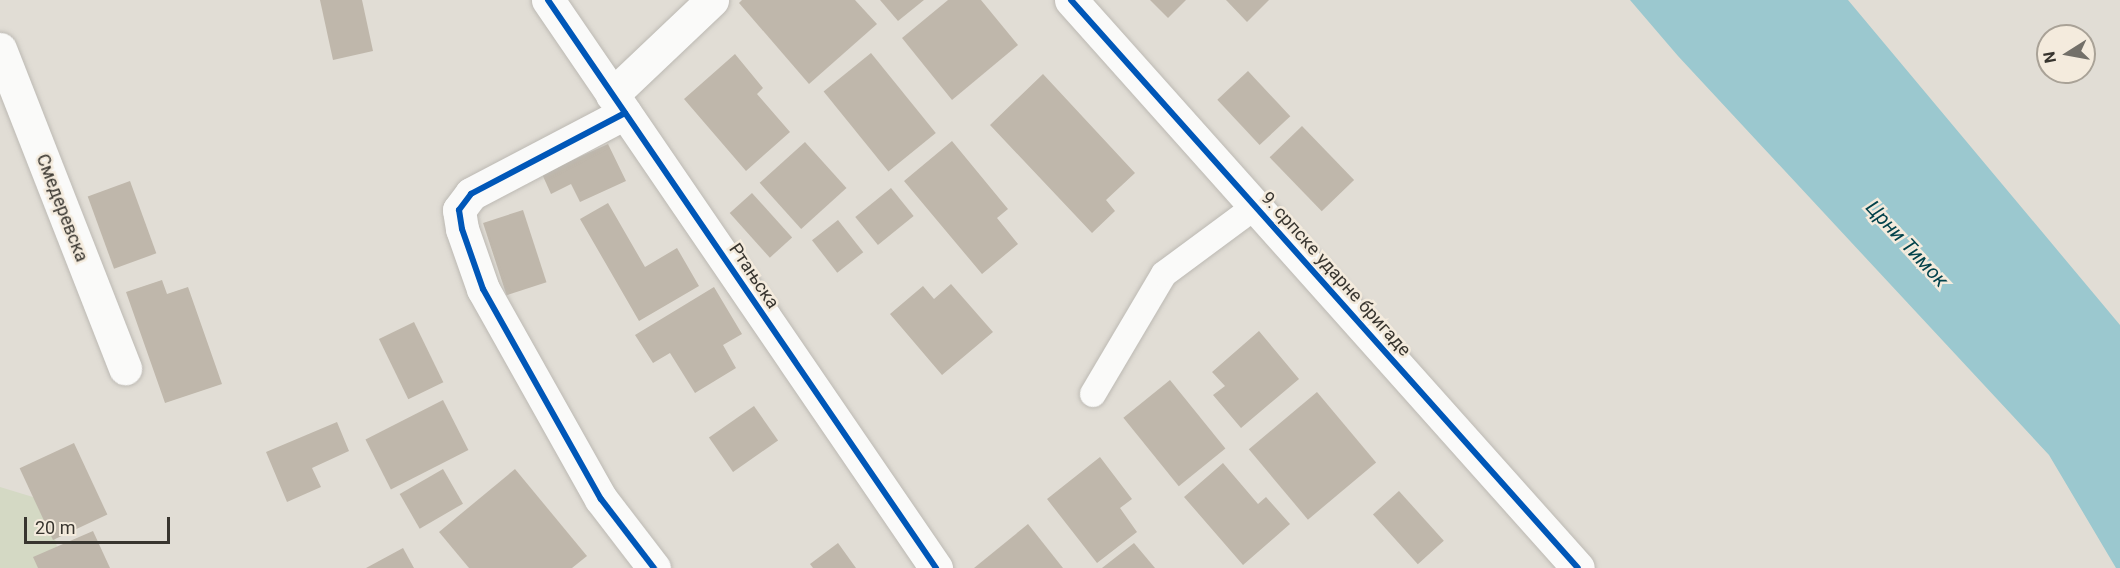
<!DOCTYPE html>
<meta charset="utf-8">
<style>
body{margin:0}
#map{position:relative;width:2120px;height:568px;overflow:hidden;background:#e1ddd5;font-family:Roboto,sans-serif}
div>[style]{position:absolute}
[style*='--x']{left:calc(var(--x)*1px);top:calc(var(--y)*1px);width:calc(var(--w)*1px);rotate:calc(var(--a)*1deg)}
.green>*{inset:0;background:#d4d9c4}
.water>*{inset:0;background:#9bc8cf}
.building>*{inset:0;background:#bfb7ab;transform-origin:0 0}
.roads{filter:drop-shadow(0 0 2px #bcb9b3) drop-shadow(0 0 2px #bcb9b3)}
.service>*{height:26px;margin:-13px;padding:0 13px;transform-origin:13px;border-radius:13px;background:#fafaf9}
.minor>*{height:33px;margin:-16.5px;padding:0 16.5px;transform-origin:16.5px;border-radius:16.5px;background:#fafaf9}
.tertiary>*{height:33px;margin:-16.5px;padding:0 16.5px;transform-origin:16.5px;border-radius:16.5px;background:#fafaf9}
.cycleway>*{height:6px;margin:-3px;padding:0 3px;transform-origin:3px;border-radius:3px;background:#0057b8}
span{translate:-50% -50%;white-space:nowrap;text-align:center;line-height:1.15;-webkit-text-stroke:5px #f4ebdd;paint-order:stroke}
.street-label{font-size:18px;color:#38352f}
.water-label{font-size:20px;color:#02424b;font-style:italic}
.north{position:absolute;left:2036px;top:24px;width:60px;height:60px;box-sizing:border-box;background:#f4ebdd;border:2px solid #a9a297;border-radius:50%;rotate:259deg;font-size:16px;font-weight:700;line-height:24px;text-align:center;color:#38352f}
.north::after{content:'';display:block;margin:auto;width:21px;height:27px;background:#737069;clip-path:polygon(50% 0,100% 100%,50% 72%,0 100%)}
.scale{position:absolute;left:24px;top:517px;width:146px;height:27px;box-sizing:border-box;border:3px solid #38352f;border-top:0;padding-left:8px;font-size:18px;line-height:21px;white-space:nowrap;color:#38352f;-webkit-text-stroke:4px #f4ebdd;paint-order:stroke}
</style>
<div id="map">
<div class="green">
<div style="clip-path:polygon(0 487px,46px 501px,62px 568px,0 568px)"></div>
</div>
<div class="water">
<div style="clip-path:polygon(1630px 0,1848px 0,2120px 325px,2120px 568px,2116px 568px,2049px 455px,1678px 56px)"></div>
</div>
<div class="building">
<div style="clip-path:polygon(320px 0,362px 0,373px 51px,333px 60px)"></div>
<div style="clip-path:polygon(742px 0,855px 0,877px 24px,809px 84px,739px 3px)"></div>
<div style="clip-path:polygon(880px 0,924px 0,898px 21px)"></div>
<div style="clip-path:polygon(948px 0,981px 0,1018px 45px,952px 100px,902px 38px)"></div>
<div style="clip-path:polygon(1150px 0,1186px 0,1168px 18px)"></div>
<div style="clip-path:polygon(1226px 0,1269px 0,1247px 22px)"></div>
<div style="left:871px;top:53px;width:103px;height:61px;rotate:51deg"></div>
<div style="clip-path:polygon(735px 54px,763px 88px,757px 94px,790px 132px,746px 171px,684px 99px)"></div>
<div style="left:1248px;top:71px;width:62px;height:42px;rotate:47deg"></div>
<div style="clip-path:polygon(1043px 74px,1135px 173px,1106px 200px,1115px 211px,1092px 233px,990px 125px)"></div>
<div style="left:1302px;top:126px;width:75px;height:45px;rotate:46deg"></div>
<div style="clip-path:polygon(952px 141px,1008px 209px,997px 218px,1018px 244px,982px 274px,904px 181px)"></div>
<div style="left:805px;top:142px;width:62px;height:61px;rotate:48deg"></div>
<div style="clip-path:polygon(608px 144px,626px 181px,580px 202px,571px 184px,551px 194px,542px 174px)"></div>
<div style="left:130px;top:181px;width:77px;height:45px;rotate:70deg"></div>
<div style="left:891px;top:188px;width:36px;height:46px;rotate:51deg"></div>
<div style="left:752px;top:193px;width:60px;height:30px;rotate:48deg"></div>
<div style="clip-path:polygon(608px 203px,645px 267px,677px 248px,699px 286px,639px 321px,580px 219px)"></div>
<div style="left:523px;top:210px;width:76px;height:42px;rotate:72deg"></div>
<div style="left:838px;top:220px;width:41px;height:33px;rotate:52deg"></div>
<div style="clip-path:polygon(162px 280px,167px 294px,188px 287px,222px 384px,165px 403px,126px 292px)"></div>
<div style="clip-path:polygon(951px 284px,993px 332px,942px 375px,890px 314px,923px 286px,934px 299px)"></div>
<div style="clip-path:polygon(714px 287px,742px 334px,723px 345px,736px 368px,695px 393px,670px 353px,653px 363px,635px 335px)"></div>
<div style="left:414px;top:322px;width:67px;height:39px;rotate:64deg"></div>
<div style="clip-path:polygon(1259px 331px,1299px 379px,1241px 428px,1213px 395px,1225px 386px,1212px 372px)"></div>
<div style="left:1170px;top:380px;width:88px;height:60px;rotate:51deg"></div>
<div style="left:1317px;top:392px;width:92px;height:89px;rotate:50deg"></div>
<div style="left:443px;top:400px;width:56px;height:87px;rotate:63deg"></div>
<div style="left:754px;top:406px;width:42px;height:55px;rotate:55deg"></div>
<div style="clip-path:polygon(337px 422px,349px 451px,312px 468px,321px 487px,287px 502px,266px 452px)"></div>
<div style="left:74px;top:443px;width:79px;height:60px;rotate:65deg"></div>
<div style="clip-path:polygon(1100px 457px,1132px 499px,1120px 508px,1137px 532px,1097px 563px,1047px 499px)"></div>
<div style="clip-path:polygon(1223px 463px,1258px 504px,1266px 497px,1290px 524px,1243px 565px,1184px 497px)"></div>
<div style="left:443px;top:469px;width:40px;height:50px;rotate:60deg"></div>
<div style="clip-path:polygon(515px 469px,587px 556px,572px 568px,469px 568px,439px 532px)"></div>
<div style="left:1399px;top:491px;width:67px;height:35px;rotate:48deg"></div>
<div style="clip-path:polygon(1028px 524px,1063px 568px,974px 568px)"></div>
<div style="clip-path:polygon(93px 531px,110px 568px,38px 568px,33px 557px)"></div>
<div style="clip-path:polygon(838px 543px,856px 568px,813px 568px,810px 564px)"></div>
<div style="clip-path:polygon(1134px 543px,1155px 568px,1102px 568px)"></div>
<div style="clip-path:polygon(403px 548px,414px 568px,366px 568px)"></div>
</div>
<div class="roads">
<div class="service">
<div style="--x:1093;--y:394;--w:139;--a:-59.4"></div>
<div style="--x:1164;--y:274;--w:114;--a:-36.5"></div>
</div>
<div class="minor">
<div style="--x:548;--y:0;--w:688;--a:55.66"></div>
<div style="--x:0;--y:49;--w:343;--a:68.6"></div>
<div style="--x:612;--y:95;--w:138;--a:-43.5"></div>
<div style="--x:625;--y:113;--w:174;--a:152.3"></div>
<div style="--x:471;--y:194;--w:20;--a:127"></div>
<div style="--x:459;--y:210;--w:19;--a:81"></div>
<div style="--x:462;--y:229;--w:64;--a:70.7"></div>
<div style="--x:483;--y:289;--w:241;--a:60.7"></div>
<div style="--x:601;--y:499;--w:87;--a:52.5"></div>
</div>
<div class="tertiary">
<div style="--x:1071;--y:0;--w:761;--a:48.25"></div>
</div>
</div>
<div class="cycleway">
<div style="--x:548;--y:0;--w:688;--a:55.66"></div>
<div style="--x:1071;--y:0;--w:761;--a:48.25"></div>
<div style="--x:625;--y:113;--w:174;--a:152.3"></div>
<div style="--x:471;--y:194;--w:20;--a:127"></div>
<div style="--x:459;--y:210;--w:19;--a:81"></div>
<div style="--x:462;--y:229;--w:64;--a:70.7"></div>
<div style="--x:483;--y:289;--w:241;--a:60.7"></div>
<div style="--x:601;--y:499;--w:87;--a:52.5"></div>
</div>
<div class="street-label">
<span style="left:62px;top:208px;rotate:69deg">Смедеревска</span>
<span style="left:1336px;top:274px;rotate:48deg">9. српске ударне бригаде</span>
<span style="left:754px;top:276px;rotate:56deg">Ртањска</span>
</div>
<div class="water-label">
<span style="left:1907px;top:244px;rotate:47deg">Црни Тимок</span>
</div>
<div class="north">N</div>
<div class="scale">20 m</div>
</div>
